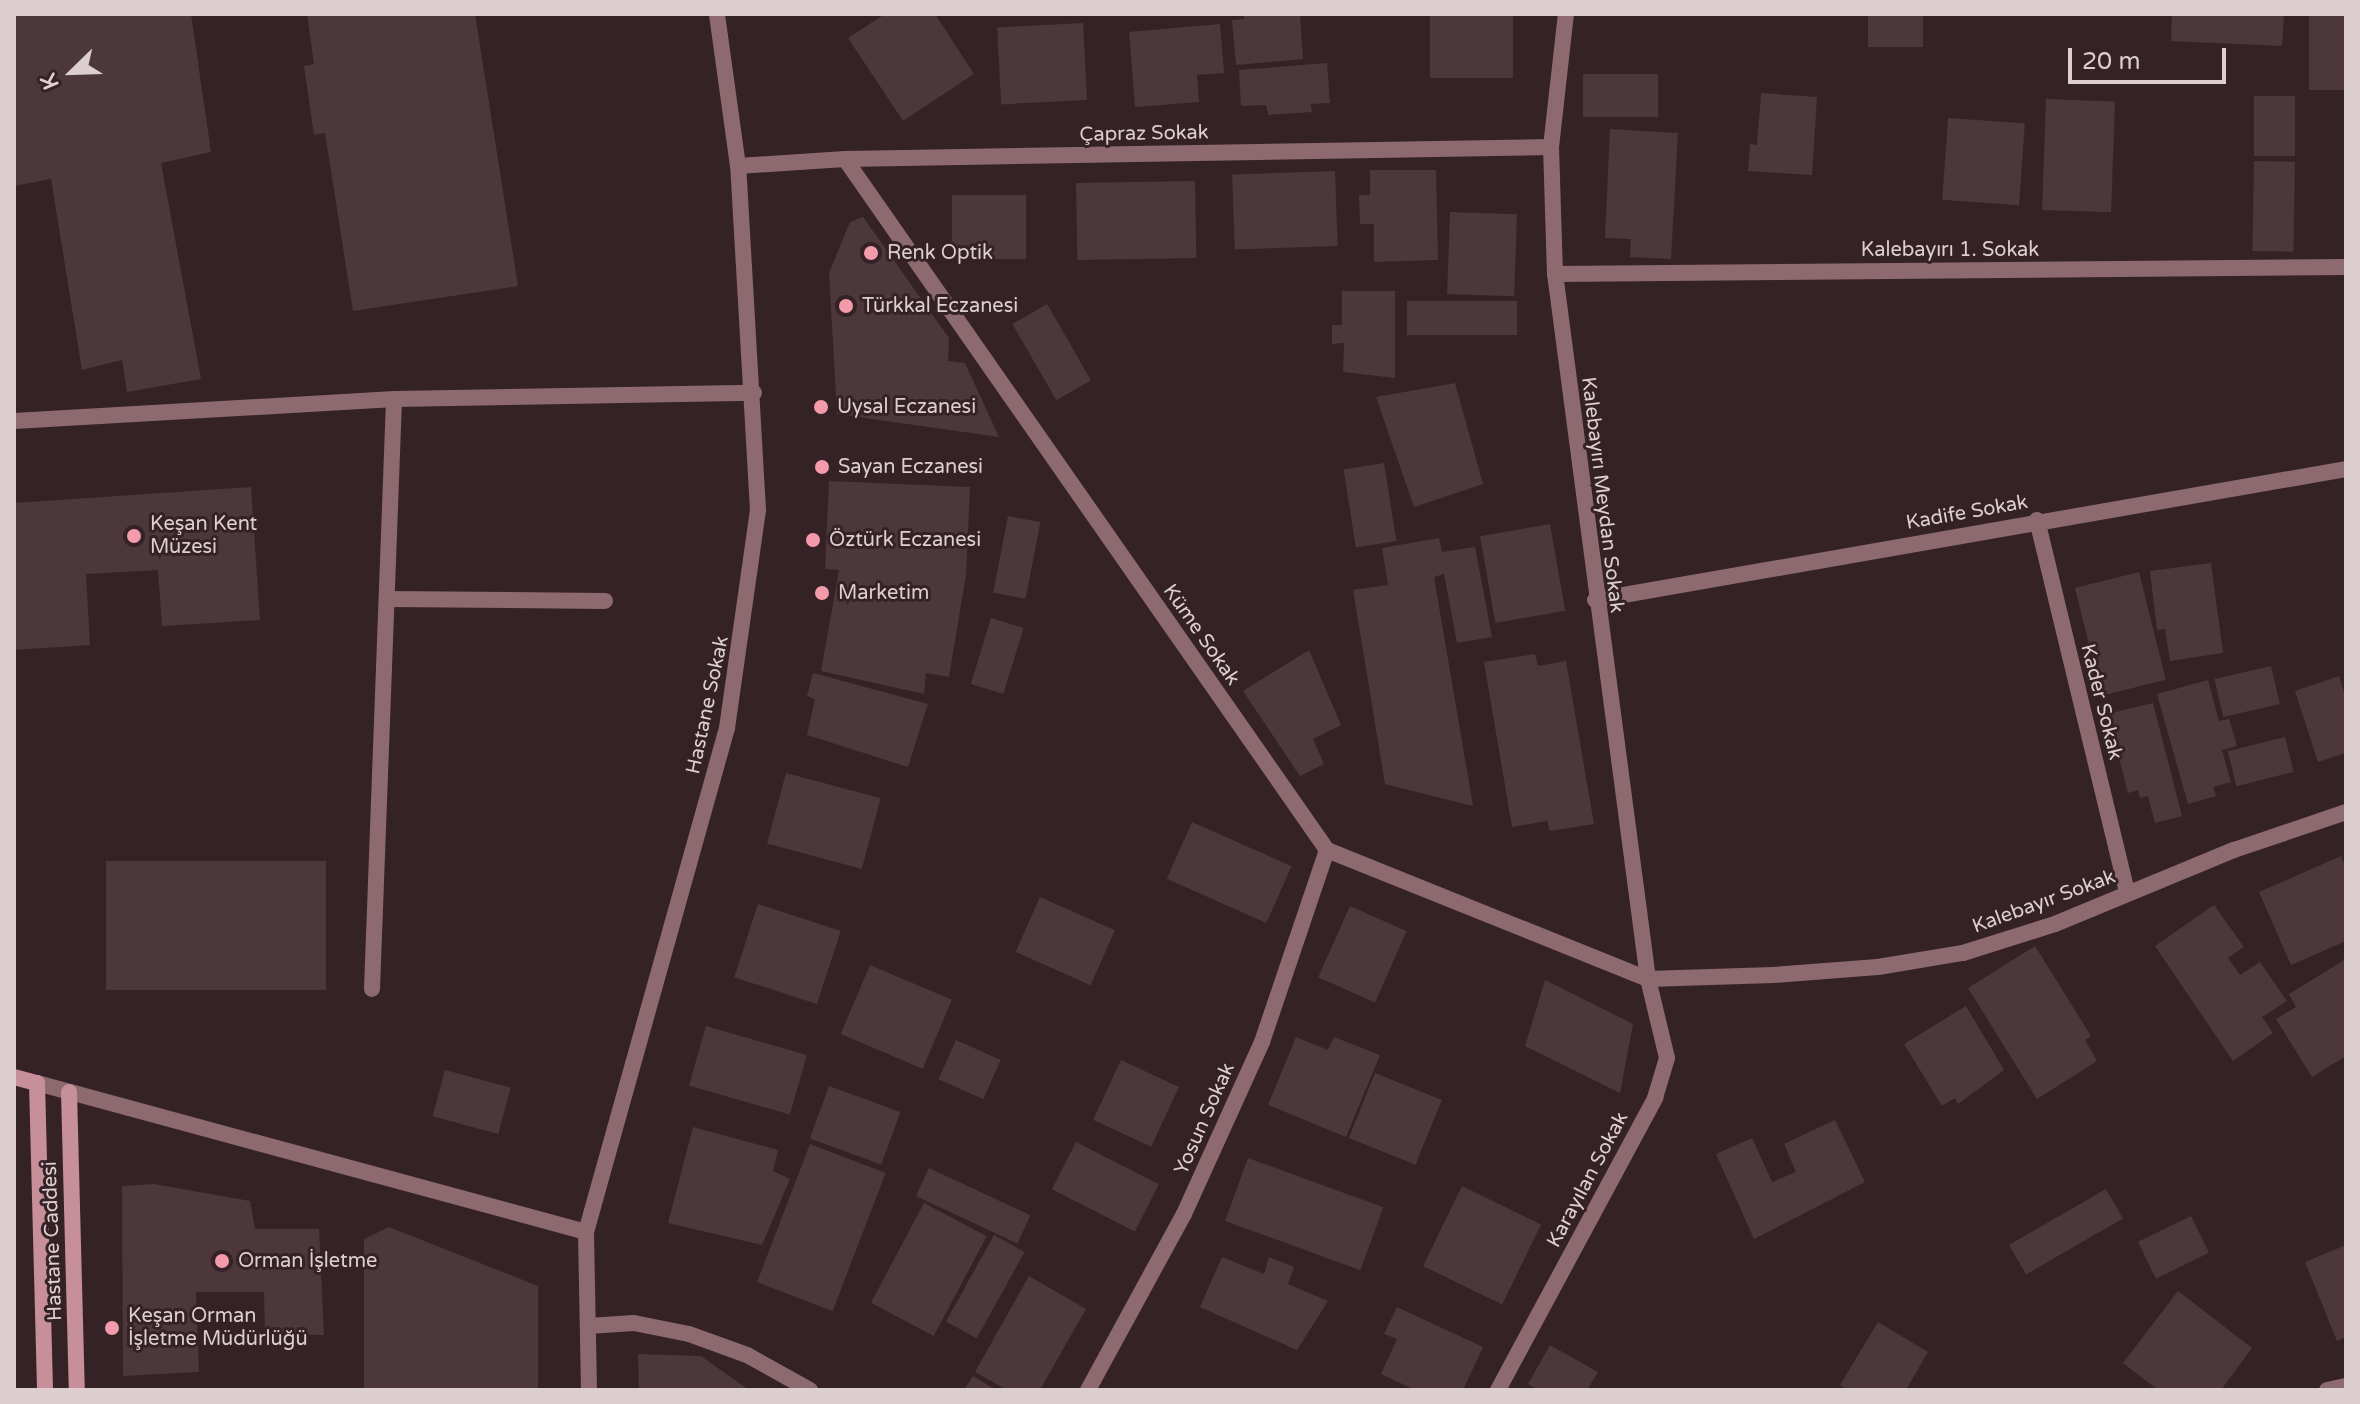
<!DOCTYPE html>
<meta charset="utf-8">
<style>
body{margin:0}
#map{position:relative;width:2360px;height:1404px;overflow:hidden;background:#352226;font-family:"Varela Round",sans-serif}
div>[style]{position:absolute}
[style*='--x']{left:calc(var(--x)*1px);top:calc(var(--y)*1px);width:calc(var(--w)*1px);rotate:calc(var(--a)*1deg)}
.building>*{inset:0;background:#4c383b;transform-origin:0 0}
.service>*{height:16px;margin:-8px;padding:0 8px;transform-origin:8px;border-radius:8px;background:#8d6a70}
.minor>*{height:16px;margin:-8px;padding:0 8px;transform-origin:8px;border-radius:8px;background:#8d6a70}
.secondary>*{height:16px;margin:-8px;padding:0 8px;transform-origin:8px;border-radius:8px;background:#c68f99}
.dots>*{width:22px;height:22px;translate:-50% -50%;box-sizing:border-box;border:4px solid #352226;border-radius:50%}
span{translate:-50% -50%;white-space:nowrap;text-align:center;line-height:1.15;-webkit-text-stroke:6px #352226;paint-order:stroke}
.street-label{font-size:20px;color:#ddcfd1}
.poi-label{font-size:20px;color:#ddcfd1}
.left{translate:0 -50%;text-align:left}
.frame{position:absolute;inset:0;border:16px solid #ddcfd1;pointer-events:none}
.north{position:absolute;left:32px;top:32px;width:80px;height:80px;-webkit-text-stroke:6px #352226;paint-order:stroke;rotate:247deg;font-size:22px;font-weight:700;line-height:32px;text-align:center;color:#ddcfd1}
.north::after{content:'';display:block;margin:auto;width:28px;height:36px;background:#ddcfd1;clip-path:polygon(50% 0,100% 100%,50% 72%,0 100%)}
.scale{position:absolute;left:2068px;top:48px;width:158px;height:36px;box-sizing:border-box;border:4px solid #ddcfd1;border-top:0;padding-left:10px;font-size:24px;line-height:28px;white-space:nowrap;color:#ddcfd1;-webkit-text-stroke:6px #352226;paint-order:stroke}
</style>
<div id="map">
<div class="building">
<div style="clip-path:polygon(14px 14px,191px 14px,211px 152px,161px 163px,201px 379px,127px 392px,122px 360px,82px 370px,51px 179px,14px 186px)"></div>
<div style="clip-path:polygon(307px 14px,475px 14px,518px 286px,353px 311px,325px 133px,314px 135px,304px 66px,314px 64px)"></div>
<div style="clip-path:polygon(885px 14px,935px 14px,974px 74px,903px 121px,848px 38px)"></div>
<div style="clip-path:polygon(1243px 14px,1300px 14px,1303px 59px,1236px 65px,1232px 20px,1244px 19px)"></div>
<div style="left:1430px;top:14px;width:83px;height:64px"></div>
<div style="left:1868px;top:14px;width:55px;height:33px"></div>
<div style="clip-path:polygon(2172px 14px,2284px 14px,2282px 46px,2171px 41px)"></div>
<div style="left:2309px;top:14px;width:37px;height:76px"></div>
<div style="left:1083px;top:23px;width:77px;height:86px;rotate:87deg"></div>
<div style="clip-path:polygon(1220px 24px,1224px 73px,1197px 75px,1199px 102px,1135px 107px,1129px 32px)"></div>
<div style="clip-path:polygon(1327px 63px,1330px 103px,1311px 104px,1312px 112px,1268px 115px,1266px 105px,1241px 106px,1239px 70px)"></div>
<div style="left:1583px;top:74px;width:75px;height:43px"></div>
<div style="clip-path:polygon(1761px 93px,1817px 97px,1812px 175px,1748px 171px,1750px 144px,1757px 145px)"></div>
<div style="left:2254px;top:96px;width:41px;height:60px"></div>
<div style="left:2046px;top:99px;width:69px;height:111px;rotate:2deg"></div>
<div style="left:1948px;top:118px;width:77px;height:82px;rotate:4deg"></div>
<div style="clip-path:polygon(1610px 129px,1678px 133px,1671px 259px,1630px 257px,1631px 239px,1605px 238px)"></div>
<div style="left:2254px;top:161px;width:41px;height:90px;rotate:1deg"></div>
<div style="clip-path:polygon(1370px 170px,1436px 170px,1438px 260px,1374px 262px,1374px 224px,1360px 224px,1359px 195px,1370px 195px)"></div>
<div style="left:1335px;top:171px;width:75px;height:103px;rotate:88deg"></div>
<div style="left:1195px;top:181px;width:77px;height:119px;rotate:89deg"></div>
<div style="left:952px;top:195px;width:74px;height:64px"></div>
<div style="left:1450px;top:212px;width:67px;height:82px;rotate:2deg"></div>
<div style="clip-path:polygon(863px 217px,949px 338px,948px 361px,965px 363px,999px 437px,837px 414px,829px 273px,850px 222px)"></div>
<div style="clip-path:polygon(1342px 291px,1395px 291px,1395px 378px,1343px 372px,1344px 343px,1332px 344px,1332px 325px,1342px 325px)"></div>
<div style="left:1407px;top:301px;width:110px;height:34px"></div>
<div style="left:1047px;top:304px;width:88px;height:40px;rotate:60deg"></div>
<div style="clip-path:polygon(1455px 383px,1483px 484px,1414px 507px,1376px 397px)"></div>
<div style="left:1384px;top:463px;width:79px;height:41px;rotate:81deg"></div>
<div style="clip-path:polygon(829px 481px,970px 487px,966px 575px,949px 677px,926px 673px,924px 694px,821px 671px,839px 570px,825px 569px)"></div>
<div style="clip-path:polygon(251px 487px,260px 620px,162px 626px,158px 570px,86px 574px,90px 645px,14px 650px,14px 503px)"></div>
<div style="left:1008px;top:516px;width:33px;height:78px;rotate:11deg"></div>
<div style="left:1550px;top:524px;width:88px;height:71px;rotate:80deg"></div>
<div style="clip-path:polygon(1439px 538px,1442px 552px,1475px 547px,1492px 637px,1457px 643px,1444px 574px,1434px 577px,1473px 806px,1385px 784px,1353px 590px,1388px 585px,1382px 548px)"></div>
<div style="clip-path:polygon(2211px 563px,2223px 653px,2170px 661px,2165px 629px,2157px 630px,2150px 571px)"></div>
<div style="left:2139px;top:572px;width:111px;height:66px;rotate:76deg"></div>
<div style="left:991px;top:618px;width:34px;height:69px;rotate:17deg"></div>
<div style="clip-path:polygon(1309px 650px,1341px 725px,1313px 739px,1324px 764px,1300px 776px,1243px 691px)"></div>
<div style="clip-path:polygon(1535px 654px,1538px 666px,1566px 661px,1594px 824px,1550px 831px,1547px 821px,1512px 827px,1484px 662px)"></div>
<div style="left:2271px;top:666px;width:39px;height:58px;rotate:77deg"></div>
<div style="clip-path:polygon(813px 673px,928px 704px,908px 767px,807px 735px,815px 699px,807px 696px)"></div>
<div style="clip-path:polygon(2339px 676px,2346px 699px,2346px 753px,2318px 762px,2295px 691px)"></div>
<div style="clip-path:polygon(2208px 680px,2219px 721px,2229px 719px,2237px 746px,2222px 750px,2231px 782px,2213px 787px,2216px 796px,2188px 804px,2157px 694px)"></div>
<div style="clip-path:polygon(2153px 703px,2182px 816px,2155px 823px,2148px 796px,2140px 798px,2138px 790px,2128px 793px,2108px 714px)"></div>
<div style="left:2285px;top:737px;width:36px;height:59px;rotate:76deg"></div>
<div style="left:786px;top:773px;width:98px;height:73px;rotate:15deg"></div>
<div style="left:1192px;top:822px;width:109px;height:62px;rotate:24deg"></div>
<div style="clip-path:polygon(2341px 856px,2346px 868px,2346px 941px,2291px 965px,2259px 892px)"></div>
<div style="left:326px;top:861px;width:129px;height:220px;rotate:90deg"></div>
<div style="left:1040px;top:897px;width:82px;height:60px;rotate:24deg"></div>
<div style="left:758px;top:904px;width:87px;height:77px;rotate:18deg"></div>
<div style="clip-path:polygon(2214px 905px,2244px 947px,2228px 958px,2240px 975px,2260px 962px,2287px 1001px,2262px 1017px,2273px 1033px,2233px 1061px,2155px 946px)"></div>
<div style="left:1350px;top:906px;width:62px;height:78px;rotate:24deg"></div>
<div style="clip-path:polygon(2035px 946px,2091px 1036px,2085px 1040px,2097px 1061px,2037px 1099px,1968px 988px)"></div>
<div style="clip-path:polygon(2346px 959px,2346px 1056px,2312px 1077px,2276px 1019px,2296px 1007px,2289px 994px)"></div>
<div style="left:870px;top:965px;width:89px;height:75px;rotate:23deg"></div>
<div style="clip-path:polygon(1545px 980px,1633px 1024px,1620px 1093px,1525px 1046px)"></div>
<div style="clip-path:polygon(1966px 1006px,2004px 1070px,1958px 1104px,1955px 1098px,1942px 1106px,1904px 1044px)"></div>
<div style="left:706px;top:1026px;width:105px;height:62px;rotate:16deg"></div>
<div style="clip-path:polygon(1296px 1037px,1328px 1050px,1334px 1037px,1380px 1055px,1346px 1137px,1268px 1105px)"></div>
<div style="left:956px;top:1040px;width:49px;height:43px;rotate:24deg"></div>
<div style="left:1121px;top:1060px;width:64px;height:66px;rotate:25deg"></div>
<div style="left:445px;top:1070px;width:68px;height:48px;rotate:15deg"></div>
<div style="left:1375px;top:1073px;width:72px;height:70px;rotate:22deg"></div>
<div style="left:829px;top:1086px;width:76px;height:56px;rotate:20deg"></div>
<div style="clip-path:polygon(1835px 1120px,1865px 1182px,1754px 1239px,1716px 1154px,1752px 1138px,1772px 1182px,1796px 1172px,1784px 1144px)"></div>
<div style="clip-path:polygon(693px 1127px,778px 1150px,773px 1171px,790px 1179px,762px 1245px,668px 1223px)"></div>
<div style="left:1076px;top:1142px;width:93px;height:53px;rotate:27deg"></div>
<div style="left:810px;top:1144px;width:81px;height:148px;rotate:21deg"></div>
<div style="left:1248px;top:1158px;width:144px;height:67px;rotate:20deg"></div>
<div style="left:929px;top:1168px;width:112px;height:31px;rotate:25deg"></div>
<div style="clip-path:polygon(154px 1184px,250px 1201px,255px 1229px,319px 1229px,324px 1335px,265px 1334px,264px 1292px,196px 1292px,199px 1372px,123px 1376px,122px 1186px)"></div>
<div style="left:1462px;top:1186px;width:88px;height:89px;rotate:26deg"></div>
<div style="left:2106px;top:1189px;width:34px;height:112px;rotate:60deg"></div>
<div style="left:924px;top:1203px;width:71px;height:113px;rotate:28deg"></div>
<div style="left:2191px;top:1216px;width:41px;height:59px;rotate:64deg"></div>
<div style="clip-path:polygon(389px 1227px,538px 1286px,538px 1390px,364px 1390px,364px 1239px)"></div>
<div style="left:994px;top:1235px;width:35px;height:99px;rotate:29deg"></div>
<div style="clip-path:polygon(2346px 1245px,2346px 1337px,2337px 1341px,2305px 1262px)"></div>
<div style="clip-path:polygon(1222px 1257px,1264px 1274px,1269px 1257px,1294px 1267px,1288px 1284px,1328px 1301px,1297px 1350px,1200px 1307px)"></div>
<div style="clip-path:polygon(1029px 1276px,1086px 1309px,1040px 1390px,1007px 1390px,975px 1372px)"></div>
<div style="clip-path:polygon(2178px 1291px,2252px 1348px,2221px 1390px,2158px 1390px,2123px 1363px)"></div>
<div style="clip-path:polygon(1397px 1307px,1483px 1347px,1463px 1390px,1415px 1390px,1381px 1374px,1397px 1339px,1384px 1334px)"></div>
<div style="clip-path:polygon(1878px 1322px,1928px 1352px,1906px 1390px,1848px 1390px,1840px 1385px)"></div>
<div style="clip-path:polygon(1550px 1345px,1598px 1372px,1587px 1390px,1538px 1390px,1528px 1384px)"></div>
<div style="clip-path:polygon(638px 1354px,701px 1356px,749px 1390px,639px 1390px)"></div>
<div style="clip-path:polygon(973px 1376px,996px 1390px,964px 1390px)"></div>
</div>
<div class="service">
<div style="--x:14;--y:421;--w:381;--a:-3.3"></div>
<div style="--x:394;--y:399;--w:360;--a:-1"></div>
<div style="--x:387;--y:599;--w:218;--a:0.5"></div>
<div style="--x:372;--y:989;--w:590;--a:-87.86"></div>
</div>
<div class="minor">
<div style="--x:845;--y:159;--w:842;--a:55.1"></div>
<div style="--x:1327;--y:850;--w:346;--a:21.9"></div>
<div style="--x:1648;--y:979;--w:125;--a:-1.8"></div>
<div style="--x:1773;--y:975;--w:105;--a:-4.4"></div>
<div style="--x:1878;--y:967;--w:86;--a:-9.4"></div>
<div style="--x:1963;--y:953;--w:96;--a:-17.5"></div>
<div style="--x:2055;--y:924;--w:194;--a:-22.5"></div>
<div style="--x:2234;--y:850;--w:118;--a:-18.7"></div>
<div style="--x:738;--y:166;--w:107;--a:-3.7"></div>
<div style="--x:845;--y:159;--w:706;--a:-0.97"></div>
<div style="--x:1555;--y:274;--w:791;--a:-0.51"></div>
<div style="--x:2037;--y:520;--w:384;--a:76.4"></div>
<div style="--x:1595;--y:600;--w:762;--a:-9.89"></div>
<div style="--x:37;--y:1083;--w:569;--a:15.18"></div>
<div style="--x:588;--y:1326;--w:46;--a:-3.7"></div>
<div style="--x:634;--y:1323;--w:56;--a:11.3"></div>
<div style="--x:689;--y:1334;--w:62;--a:19.9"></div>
<div style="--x:747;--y:1355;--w:72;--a:29.1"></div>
<div style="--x:589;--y:1390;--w:158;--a:-91.1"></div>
<div style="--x:586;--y:1232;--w:523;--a:-74.37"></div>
<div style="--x:727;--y:728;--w:220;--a:-81.9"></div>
<div style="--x:758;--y:510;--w:345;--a:-93.3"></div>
<div style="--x:738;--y:166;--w:153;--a:-97.9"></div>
<div style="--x:1088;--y:1390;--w:200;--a:-61.4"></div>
<div style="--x:1184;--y:1214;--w:189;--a:-65.6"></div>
<div style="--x:1262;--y:1042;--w:203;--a:-71.3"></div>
<div style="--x:1498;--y:1390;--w:332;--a:-61.7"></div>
<div style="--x:1655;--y:1098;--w:42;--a:-73.3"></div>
<div style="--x:1667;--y:1058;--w:81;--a:-103.5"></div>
<div style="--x:1648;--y:979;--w:711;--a:-97.51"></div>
<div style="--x:1555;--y:274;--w:127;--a:-91.8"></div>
<div style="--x:1551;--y:147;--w:134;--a:-83.6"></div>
<div style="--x:2327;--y:1390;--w:19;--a:-12"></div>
</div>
<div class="secondary">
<div style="--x:14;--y:1077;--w:24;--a:15"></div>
<div style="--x:37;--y:1083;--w:307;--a:88.5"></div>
<div style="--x:69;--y:1092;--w:298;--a:88.5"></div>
</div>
<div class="dots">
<div style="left:871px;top:253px;background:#f39aab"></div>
<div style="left:846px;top:306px;background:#f39aab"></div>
<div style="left:821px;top:407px;background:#f39aab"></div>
<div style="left:822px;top:467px;background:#f39aab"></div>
<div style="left:134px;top:536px;background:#f39aab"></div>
<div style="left:813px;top:540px;background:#f39aab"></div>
<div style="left:822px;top:593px;background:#f39aab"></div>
<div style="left:222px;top:1261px;background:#f39aab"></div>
<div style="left:112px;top:1328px;background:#f39aab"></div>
</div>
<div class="street-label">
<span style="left:1144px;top:134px;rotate:-1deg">Çapraz Sokak</span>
<span style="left:1950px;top:250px">Kalebayırı 1. Sokak</span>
<span style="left:1602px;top:495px;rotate:83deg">Kalebayırı Meydan Sokak</span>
<span style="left:1967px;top:513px;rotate:-10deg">Kadife Sokak</span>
<span style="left:1201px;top:635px;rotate:55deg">Küme Sokak</span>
<span style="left:2101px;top:702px;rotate:76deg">Kader Sokak</span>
<span style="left:708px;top:705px;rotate:-78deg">Hastane Sokak</span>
<span style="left:2044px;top:902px;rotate:-20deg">Kalebayır Sokak</span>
<span style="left:1205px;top:1119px;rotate:-66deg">Yosun Sokak</span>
<span style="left:1588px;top:1180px;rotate:-62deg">Karayılan Sokak</span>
<span style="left:53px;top:1241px;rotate:-92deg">Hastane Caddesi</span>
</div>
<div class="poi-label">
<span class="left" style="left:887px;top:253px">Renk Optik</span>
<span class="left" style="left:862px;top:306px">Türkkal Eczanesi</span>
<span class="left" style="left:837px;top:407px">Uysal Eczanesi</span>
<span class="left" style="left:838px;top:467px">Sayan Eczanesi</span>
<span class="left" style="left:150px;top:536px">Keşan Kent<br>Müzesi</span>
<span class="left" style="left:829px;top:540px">Öztürk Eczanesi</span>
<span class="left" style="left:838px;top:593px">Marketim</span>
<span class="left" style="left:238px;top:1261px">Orman İşletme</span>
<span class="left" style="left:128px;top:1328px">Keşan Orman<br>İşletme Müdürlüğü</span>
</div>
<div class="frame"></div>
<div class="north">K</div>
<div class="scale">20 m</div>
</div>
